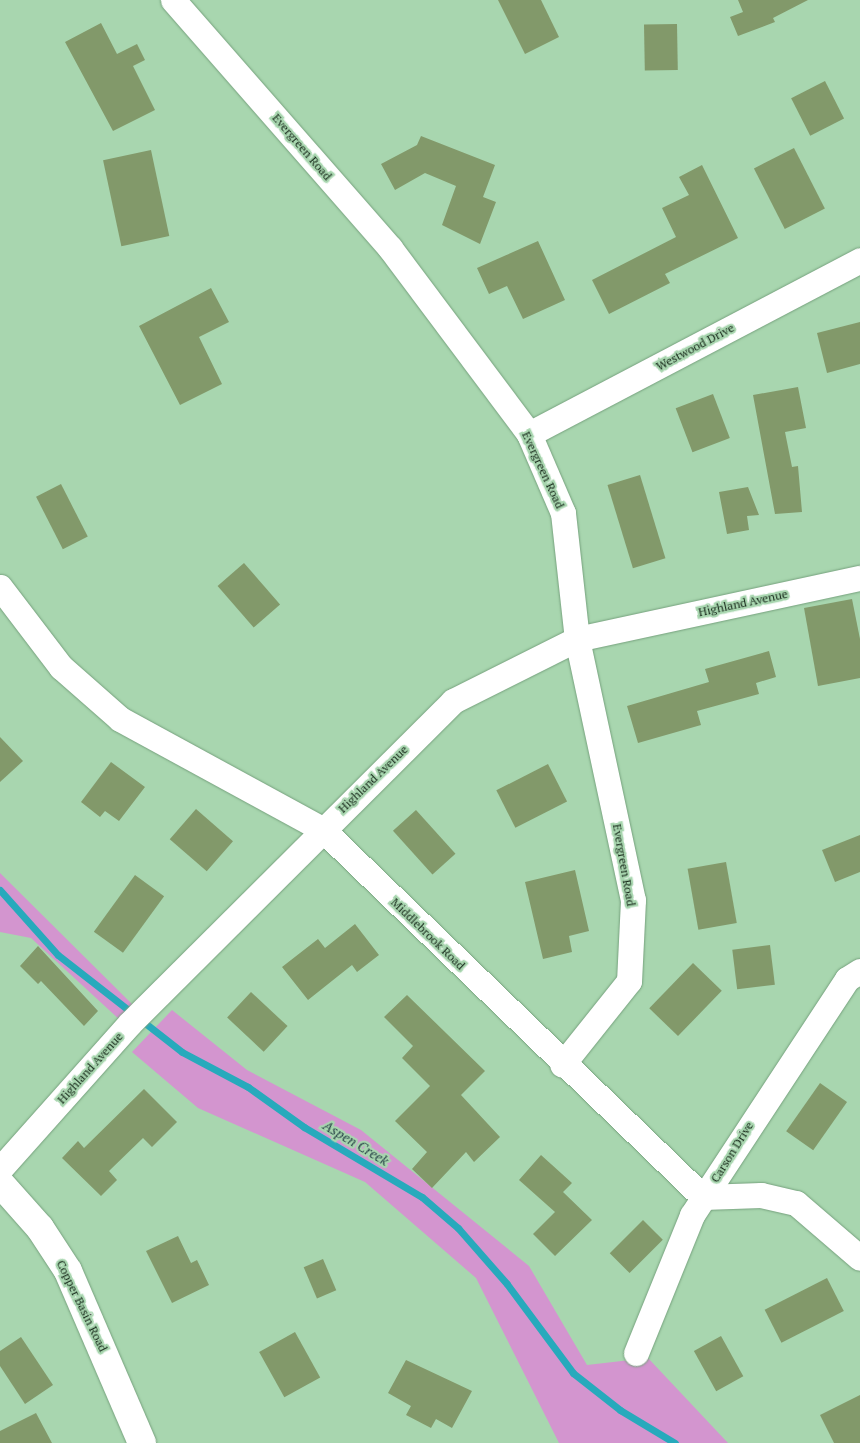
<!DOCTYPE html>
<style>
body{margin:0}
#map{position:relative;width:860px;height:1443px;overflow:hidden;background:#a8d6af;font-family:"PT Serif",serif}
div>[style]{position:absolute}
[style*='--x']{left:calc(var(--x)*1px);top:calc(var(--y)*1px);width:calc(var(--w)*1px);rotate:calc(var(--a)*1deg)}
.green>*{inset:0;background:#d395cf}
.stream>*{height:7px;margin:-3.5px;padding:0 3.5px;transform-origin:3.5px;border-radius:3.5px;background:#27aabc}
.building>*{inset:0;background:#82996a;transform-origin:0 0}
.roads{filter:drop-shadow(0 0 1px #76a17d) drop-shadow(0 0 1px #76a17d)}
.minor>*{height:25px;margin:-12.5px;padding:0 12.5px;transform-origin:12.5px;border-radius:12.5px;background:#fff}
.tertiary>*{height:28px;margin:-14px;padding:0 14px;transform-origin:14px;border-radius:14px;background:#fff}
span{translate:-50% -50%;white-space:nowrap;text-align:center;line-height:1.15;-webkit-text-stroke:4.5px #a8d6af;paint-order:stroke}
.street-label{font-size:12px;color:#162819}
.water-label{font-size:14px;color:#294448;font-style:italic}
</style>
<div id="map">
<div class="green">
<div style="clip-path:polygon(0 873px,136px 1008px,121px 1021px,31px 938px,0 932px)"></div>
<div style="clip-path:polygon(172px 1010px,247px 1070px,361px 1130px,529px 1266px,587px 1365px,648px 1358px,728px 1443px,559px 1443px,476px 1278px,365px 1182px,198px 1108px,132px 1052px)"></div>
</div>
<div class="stream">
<div style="--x:0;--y:890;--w:87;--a:48.3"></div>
<div style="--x:58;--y:955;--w:157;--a:38"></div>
<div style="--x:182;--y:1052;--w:75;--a:27.9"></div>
<div style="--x:248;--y:1087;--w:69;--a:35.5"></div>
<div style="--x:304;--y:1127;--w:137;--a:30.7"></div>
<div style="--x:422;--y:1197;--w:48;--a:40.7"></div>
<div style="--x:458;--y:1228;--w:74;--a:48.8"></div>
<div style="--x:507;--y:1284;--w:111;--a:53.4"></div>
<div style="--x:573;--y:1373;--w:60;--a:38.2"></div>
<div style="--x:620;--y:1410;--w:64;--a:31"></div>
</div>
<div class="building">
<div style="clip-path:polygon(498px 0,541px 0,559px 37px,525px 54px)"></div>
<div style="clip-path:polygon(738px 0,808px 0,773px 18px,775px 22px,738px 36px,730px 17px,743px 12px)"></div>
<div style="clip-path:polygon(101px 23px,117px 54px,137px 44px,145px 60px,133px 66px,155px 110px,113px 131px,65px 42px)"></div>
<div style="left:677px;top:24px;width:46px;height:33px;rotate:89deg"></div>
<div style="left:825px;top:81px;width:42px;height:38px;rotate:63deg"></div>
<div style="clip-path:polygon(421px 136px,495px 165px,483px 197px,496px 202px,480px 244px,442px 225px,456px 186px,425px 173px,395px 190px,381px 164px,417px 145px)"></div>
<div style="left:794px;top:148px;width:68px;height:45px;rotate:63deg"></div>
<div style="left:151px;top:150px;width:88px;height:49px;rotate:78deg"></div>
<div style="clip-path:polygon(702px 165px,738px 238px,665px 274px,670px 283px,609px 314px,592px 280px,676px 237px,662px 208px,689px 195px,679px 177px)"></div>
<div style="clip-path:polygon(538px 241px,565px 300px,523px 319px,507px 286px,489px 294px,477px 268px)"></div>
<div style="clip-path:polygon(211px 288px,229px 322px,199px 337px,222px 384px,180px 405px,139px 326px)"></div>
<div style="clip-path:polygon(860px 322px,860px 364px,827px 373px,817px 333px)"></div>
<div style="clip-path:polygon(798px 387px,806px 428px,785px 432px,792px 467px,798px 466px,802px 512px,775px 514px,753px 395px)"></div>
<div style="left:713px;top:394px;width:47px;height:40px;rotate:69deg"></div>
<div style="left:640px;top:475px;width:87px;height:34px;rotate:73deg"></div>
<div style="left:61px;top:484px;width:59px;height:28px;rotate:63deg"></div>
<div style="clip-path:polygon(748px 487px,759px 515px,747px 516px,749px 530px,727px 534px,719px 492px)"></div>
<div style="left:244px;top:563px;width:55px;height:35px;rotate:49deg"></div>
<div style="clip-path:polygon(852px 599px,860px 639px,860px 678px,818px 686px,804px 608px)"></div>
<div style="clip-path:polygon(769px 651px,776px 677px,756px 683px,759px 694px,697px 711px,701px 725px,638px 743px,627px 706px,709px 682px,705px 669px)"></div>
<div style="clip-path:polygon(0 737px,23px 761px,0 782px)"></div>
<div style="clip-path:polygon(111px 762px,145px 787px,119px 821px,105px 811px,100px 817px,81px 802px)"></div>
<div style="left:548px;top:764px;width:42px;height:58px;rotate:63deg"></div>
<div style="left:196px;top:809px;width:49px;height:40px;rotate:41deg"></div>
<div style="left:416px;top:810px;width:59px;height:31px;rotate:48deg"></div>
<div style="clip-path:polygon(860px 835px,860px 872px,835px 882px,822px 850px)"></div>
<div style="left:726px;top:862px;width:62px;height:39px;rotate:80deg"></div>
<div style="clip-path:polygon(575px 870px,589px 931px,569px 936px,572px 952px,543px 959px,525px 882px)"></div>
<div style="left:135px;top:875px;width:36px;height:70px;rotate:36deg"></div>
<div style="clip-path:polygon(355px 924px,379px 955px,357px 972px,352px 965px,308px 1000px,282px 967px,318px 939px,325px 948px)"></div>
<div style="left:770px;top:945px;width:40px;height:38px;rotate:83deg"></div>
<div style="clip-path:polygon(38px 946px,98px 1011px,84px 1026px,41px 981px,38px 984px,20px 966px)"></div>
<div style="left:693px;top:963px;width:40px;height:63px;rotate:44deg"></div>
<div style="left:251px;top:992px;width:50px;height:35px;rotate:43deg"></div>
<div style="clip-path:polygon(407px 995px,485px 1071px,461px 1095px,500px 1137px,474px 1162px,466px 1152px,432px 1188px,412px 1169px,427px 1152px,395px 1121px,430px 1086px,402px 1058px,413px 1046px,384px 1017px)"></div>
<div style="left:820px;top:1083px;width:33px;height:59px;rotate:35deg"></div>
<div style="clip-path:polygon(144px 1089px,177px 1122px,152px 1147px,143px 1138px,109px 1171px,117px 1180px,101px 1196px,62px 1158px,78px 1141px,84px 1148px)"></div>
<div style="clip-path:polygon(541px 1155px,572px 1183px,563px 1192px,592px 1220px,555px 1256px,533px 1234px,555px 1212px,519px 1180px)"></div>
<div style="left:643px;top:1220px;width:28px;height:47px;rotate:45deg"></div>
<div style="clip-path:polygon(178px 1236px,191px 1263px,197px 1260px,209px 1285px,172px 1303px,146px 1251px)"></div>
<div style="left:323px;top:1259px;width:34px;height:21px;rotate:67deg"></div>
<div style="left:827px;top:1278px;width:37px;height:70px;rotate:63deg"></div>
<div style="left:295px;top:1332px;width:52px;height:41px;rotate:61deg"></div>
<div style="left:721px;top:1336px;width:46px;height:31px;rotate:61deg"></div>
<div style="clip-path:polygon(21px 1337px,53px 1385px,25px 1404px,0 1366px,0 1351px)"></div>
<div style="clip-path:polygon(406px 1360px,472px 1391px,452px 1428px,436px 1419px,431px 1428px,406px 1415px,411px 1406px,388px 1393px)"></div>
<div style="clip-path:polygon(860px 1395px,860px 1443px,834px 1443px,820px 1415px)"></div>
<div style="clip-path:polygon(36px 1413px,52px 1443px,0 1443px,0 1431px)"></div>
</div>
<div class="roads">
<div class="minor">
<div style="--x:173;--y:0;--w:330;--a:48.8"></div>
<div style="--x:390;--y:248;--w:232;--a:53.2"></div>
<div style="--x:529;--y:434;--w:86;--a:66.7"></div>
<div style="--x:563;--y:513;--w:127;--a:83.7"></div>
<div style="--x:577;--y:639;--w:267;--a:77.9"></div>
<div style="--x:633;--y:900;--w:81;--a:92.8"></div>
<div style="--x:629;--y:981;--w:107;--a:128.6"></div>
<div style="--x:529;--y:434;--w:374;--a:-27.7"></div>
<div style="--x:0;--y:587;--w:101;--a:52.7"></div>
<div style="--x:61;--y:667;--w:79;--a:41.4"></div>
<div style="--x:120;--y:719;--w:230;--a:28.6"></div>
<div style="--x:322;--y:829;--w:530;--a:44.01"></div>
<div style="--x:703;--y:1197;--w:58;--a:-2"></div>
<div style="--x:761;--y:1195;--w:36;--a:13"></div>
<div style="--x:796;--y:1203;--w:84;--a:40.7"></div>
<div style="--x:0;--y:1169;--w:195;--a:-48.3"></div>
<div style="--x:130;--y:1023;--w:456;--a:-44.9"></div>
<div style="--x:453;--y:701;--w:139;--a:-26.6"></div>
<div style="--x:577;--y:639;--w:289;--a:-12.2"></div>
<div style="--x:636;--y:1353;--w:149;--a:-67.9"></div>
<div style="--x:692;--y:1215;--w:282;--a:-56.7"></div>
<div style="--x:847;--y:979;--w:15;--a:-32"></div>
</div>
<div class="tertiary">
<div style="--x:0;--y:1183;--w:60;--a:48.4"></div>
<div style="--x:40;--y:1228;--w:51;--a:56.9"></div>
<div style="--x:68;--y:1271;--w:187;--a:66.7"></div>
</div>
</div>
<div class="street-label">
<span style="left:302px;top:147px;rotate:49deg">Evergreen Road</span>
<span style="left:695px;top:347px;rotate:-28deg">Westwood Drive</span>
<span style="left:543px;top:470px;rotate:65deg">Evergreen Road</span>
<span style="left:743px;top:603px;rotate:-12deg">Highland Avenue</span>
<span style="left:373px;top:779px;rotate:-44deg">Highland Avenue</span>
<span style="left:624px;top:865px;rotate:80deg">Evergreen Road</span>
<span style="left:428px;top:934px;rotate:44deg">Middlebrook Road</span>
<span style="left:90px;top:1068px;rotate:-48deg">Highland Avenue</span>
<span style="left:732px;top:1152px;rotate:-58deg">Carson Drive</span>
<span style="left:82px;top:1306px;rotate:64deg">Copper Basin Road</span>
</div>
<div class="water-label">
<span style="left:356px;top:1143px;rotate:31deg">Aspen Creek</span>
</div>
</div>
